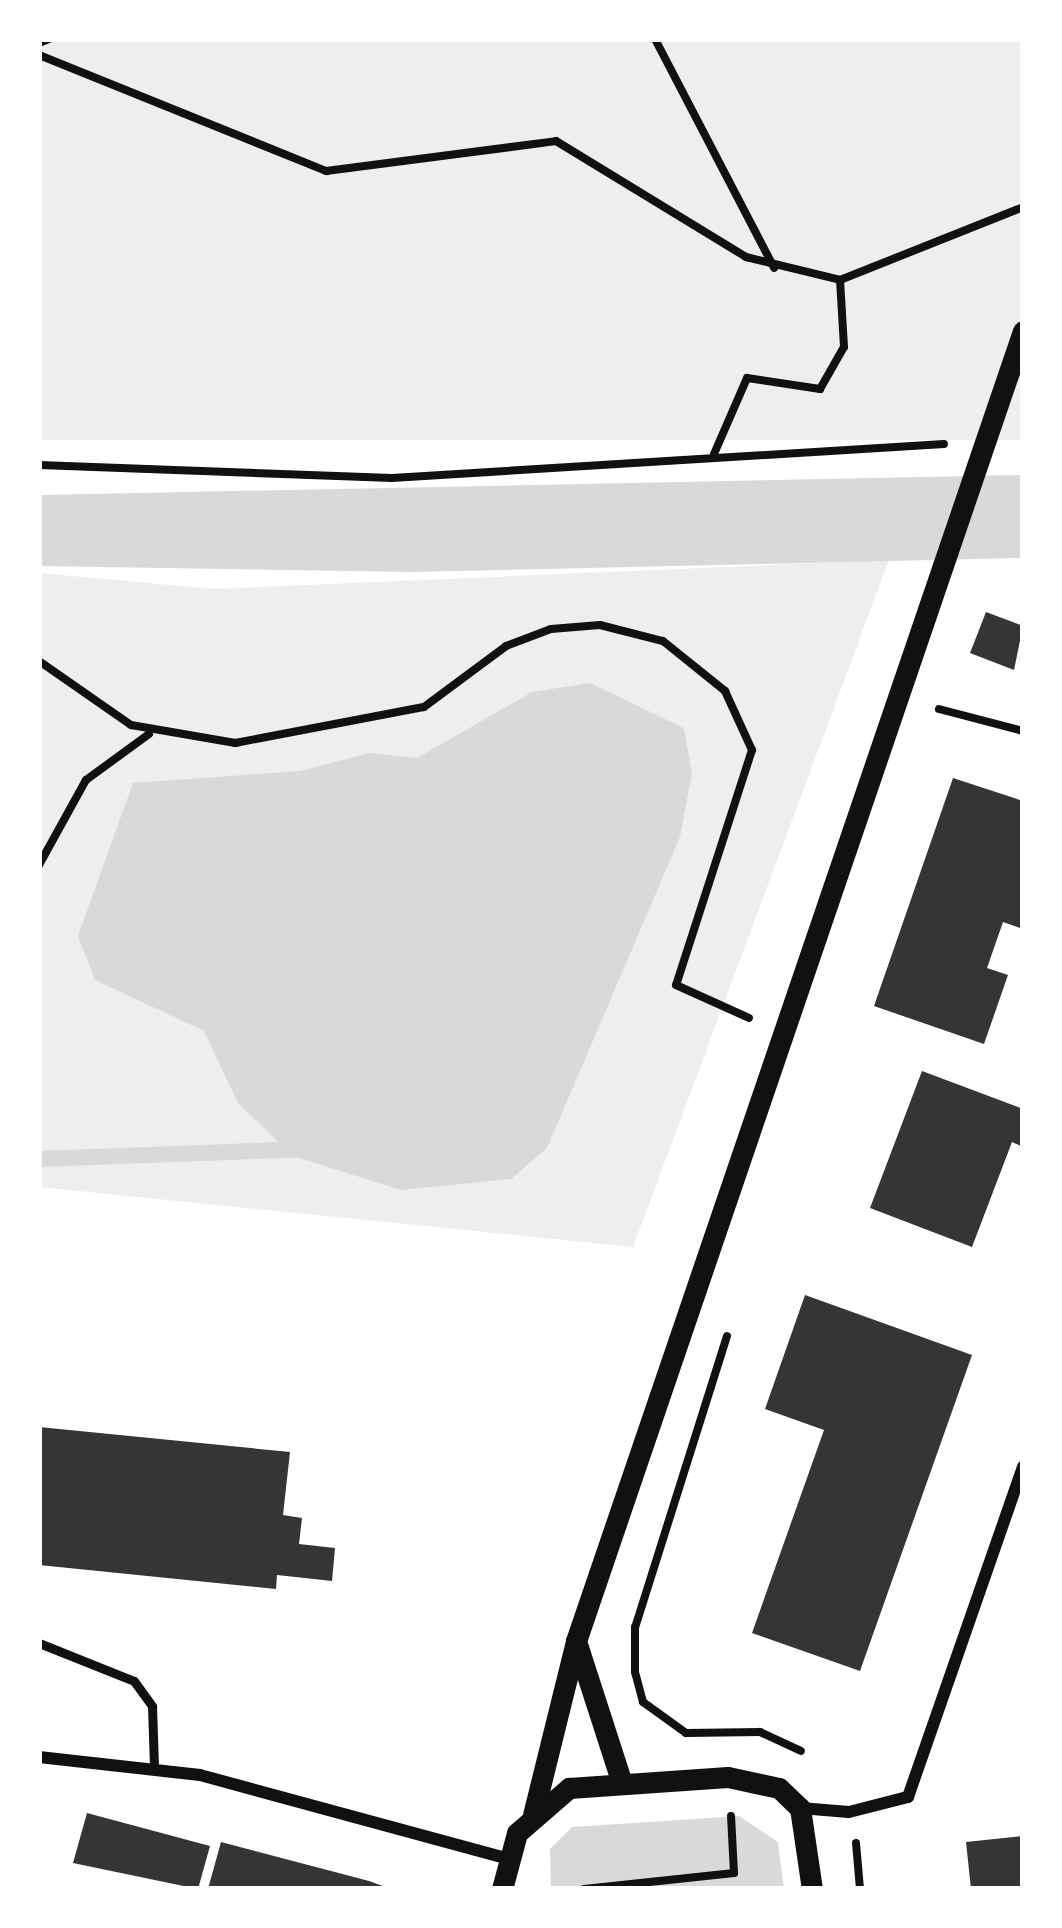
<!DOCTYPE html>
<style>
body{margin:0}
#map{position:relative;width:1062px;height:1928px;overflow:hidden;background:#fff;font-family:"Public Sans",sans-serif}
div>[style]{position:absolute}
[style*='--x']{left:calc(var(--x)*1px);top:calc(var(--y)*1px);width:calc(var(--w)*1px);rotate:calc(var(--a)*1deg)}
.green>*{inset:0;background:#eee;transform-origin:0 0}
.water>*{inset:0;background:#d9d9d9}
.stream>*{height:16px;margin:-8px;padding:0 8px;transform-origin:8px;border-radius:8px;background:#d9d9d9}
.building>*{inset:0;background:#353535}
.path>*{height:8px;margin:-4px;padding:0 4px;transform-origin:4px;border-radius:4px;background:#111}
.service>*{height:9px;margin:-4.5px;padding:0 4.5px;transform-origin:4.5px;border-radius:4.5px;background:#111}
.minor>*{height:12px;margin:-6px;padding:0 6px;transform-origin:6px;border-radius:6px;background:#111}
.tertiary>*{height:21px;margin:-10.5px;padding:0 10.5px;transform-origin:10.5px;border-radius:10.5px;background:#111}
span{translate:-50% -50%;white-space:nowrap;text-align:center;line-height:1.15;-webkit-text-stroke:9px #fff;paint-order:stroke}
.frame{position:absolute;inset:0;border:42px solid #fff;pointer-events:none}
</style>
<div id="map">
<div class="green">
<div style="left:39px;top:39px;width:984px;height:401px"></div>
<div style="clip-path:polygon(889px 560px,633px 1247px,39px 1187px,39px 573px,214px 589px)"></div>
</div>
<div class="water">
<div style="clip-path:polygon(1023px 475px,1023px 558px,413px 572px,39px 566px,39px 495px)"></div>
<div style="clip-path:polygon(590px 683px,684px 728px,692px 773px,680px 837px,547px 1148px,511px 1179px,401px 1190px,293px 1156px,238px 1103px,204px 1031px,95px 980px,78px 936px,133px 783px,300px 771px,370px 753px,417px 758px,532px 692px)"></div>
<div style="clip-path:polygon(739px 1816px,778px 1842px,784px 1889px,551px 1889px,550px 1849px,572px 1827px)"></div>
</div>
<div class="stream">
<div style="--x:39;--y:1159;--w:274;--a:-2.1"></div>
</div>
<div class="building">
<div style="clip-path:polygon(986px 612px,1023px 626px,1014px 670px,970px 653px)"></div>
<div style="clip-path:polygon(953px 778px,1023px 801px,1023px 929px,1003px 922px,987px 968px,1008px 975px,984px 1044px,874px 1006px)"></div>
<div style="clip-path:polygon(922px 1071px,1023px 1109px,1023px 1147px,1012px 1142px,972px 1247px,870px 1208px)"></div>
<div style="clip-path:polygon(805px 1295px,972px 1355px,860px 1671px,752px 1633px,824px 1430px,765px 1409px)"></div>
<div style="clip-path:polygon(39px 1427px,290px 1452px,283px 1515px,302px 1518px,299px 1544px,335px 1548px,332px 1581px,277px 1575px,276px 1589px,39px 1565px)"></div>
<div style="clip-path:polygon(87px 1813px,210px 1846px,198px 1889px,73px 1863px)"></div>
<div style="clip-path:polygon(1023px 1836px,1023px 1889px,971px 1889px,966px 1842px)"></div>
<div style="clip-path:polygon(221px 1842px,369px 1881px,391px 1889px,208px 1889px)"></div>
</div>
<div class="path">
<div style="--x:655;--y:39;--w:258;--a:62.5"></div>
<div style="--x:39;--y:43;--w:11;--a:-22"></div>
<div style="--x:39;--y:55;--w:310;--a:22"></div>
<div style="--x:326;--y:171;--w:232;--a:-7.4"></div>
<div style="--x:556;--y:141;--w:223;--a:31.4"></div>
<div style="--x:746;--y:257;--w:97;--a:13.7"></div>
<div style="--x:714;--y:454;--w:83;--a:-66.5"></div>
<div style="--x:747;--y:378;--w:74;--a:8.6"></div>
<div style="--x:820;--y:389;--w:48;--a:-60.3"></div>
<div style="--x:844;--y:347;--w:67;--a:-93.4"></div>
<div style="--x:840;--y:280;--w:197;--a:-21.7"></div>
<div style="--x:39;--y:465;--w:353;--a:2.1"></div>
<div style="--x:392;--y:478;--w:553;--a:-3.52"></div>
<div style="--x:39;--y:661;--w:112;--a:34.8"></div>
<div style="--x:131;--y:725;--w:106;--a:9.8"></div>
<div style="--x:235;--y:743;--w:192;--a:-10.8"></div>
<div style="--x:424;--y:707;--w:102;--a:-36.6"></div>
<div style="--x:506;--y:646;--w:48;--a:-20.7"></div>
<div style="--x:551;--y:629;--w:49;--a:-4.7"></div>
<div style="--x:600;--y:625;--w:65;--a:14.3"></div>
<div style="--x:663;--y:641;--w:80;--a:38.9"></div>
<div style="--x:725;--y:691;--w:65;--a:65.4"></div>
<div style="--x:752;--y:750;--w:247;--a:107.9"></div>
<div style="--x:676;--y:985;--w:80;--a:24.3"></div>
<div style="--x:939;--y:709;--w:87;--a:14.7"></div>
<div style="--x:39;--y:865;--w:97;--a:-61.1"></div>
<div style="--x:86;--y:780;--w:78;--a:-36.1"></div>
<div style="--x:727;--y:1336;--w:305;--a:107.5"></div>
<div style="--x:635;--y:1627;--w:45;--a:90"></div>
<div style="--x:635;--y:1672;--w:31;--a:75"></div>
<div style="--x:643;--y:1702;--w:53;--a:35.8"></div>
<div style="--x:686;--y:1733;--w:74;--a:-0.8"></div>
<div style="--x:760;--y:1732;--w:45;--a:24.9"></div>
<div style="--x:856;--y:1843;--w:46;--a:85"></div>
<div style="--x:584;--y:1889;--w:151;--a:-6.1"></div>
<div style="--x:734;--y:1873;--w:57;--a:-93"></div>
</div>
<div class="service">
<div style="--x:39;--y:1643;--w:102;--a:21.8"></div>
<div style="--x:134;--y:1681;--w:31;--a:54"></div>
<div style="--x:152;--y:1706;--w:60;--a:88.1"></div>
</div>
<div class="minor">
<div style="--x:39;--y:1757;--w:162;--a:6.4"></div>
<div style="--x:200;--y:1775;--w:317;--a:15.2"></div>
<div style="--x:800;--y:1808;--w:49;--a:4.7"></div>
<div style="--x:849;--y:1812;--w:61;--a:-14.3"></div>
<div style="--x:908;--y:1797;--w:350;--a:-70.8"></div>
</div>
<div class="tertiary">
<div style="--x:576;--y:1641;--w:143;--a:72.1"></div>
<div style="--x:533;--y:1815;--w:179;--a:-76.1"></div>
<div style="--x:576;--y:1641;--w:1384;--a:-71.16"></div>
<div style="--x:502;--y:1889;--w:58;--a:-75"></div>
<div style="--x:517;--y:1833;--w:69;--a:-40.9"></div>
<div style="--x:569;--y:1788;--w:159;--a:-4"></div>
<div style="--x:728;--y:1777;--w:52;--a:12.2"></div>
<div style="--x:779;--y:1788;--w:29;--a:44"></div>
<div style="--x:800;--y:1808;--w:82;--a:81.6"></div>
</div>
<div class="frame"></div>
</div>
